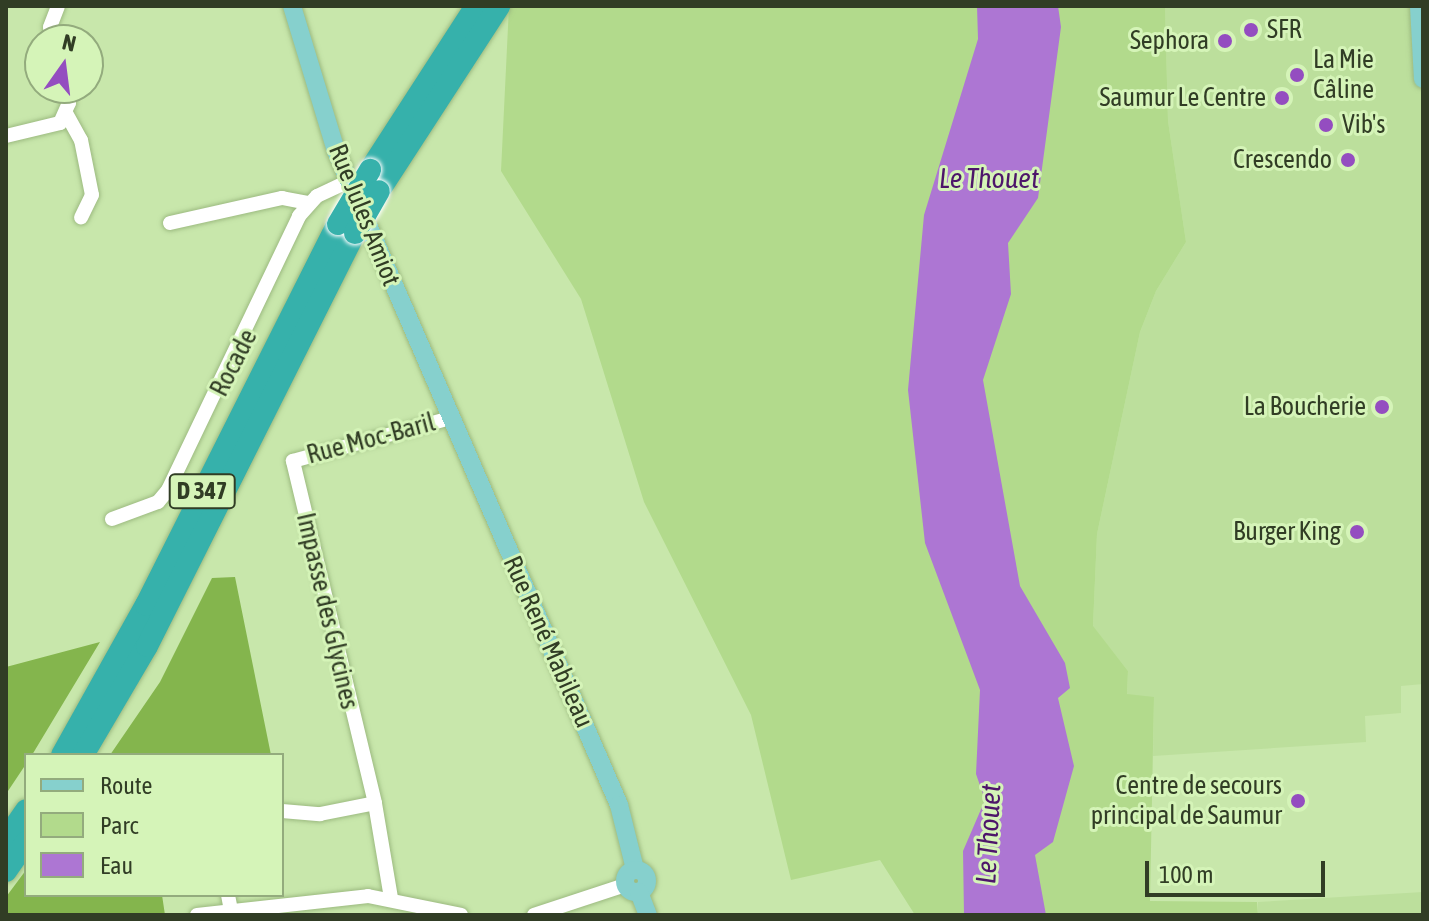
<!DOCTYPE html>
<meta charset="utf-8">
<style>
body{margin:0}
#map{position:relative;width:1429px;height:921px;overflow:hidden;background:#c8e7ab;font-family:"Asap Condensed",sans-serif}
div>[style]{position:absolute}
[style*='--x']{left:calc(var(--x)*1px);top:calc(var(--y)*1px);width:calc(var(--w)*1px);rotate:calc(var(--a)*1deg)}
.built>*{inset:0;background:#bcdf9c}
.green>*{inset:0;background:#b2da8c}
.forest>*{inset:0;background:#84b54d}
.water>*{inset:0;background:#ad76d3}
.roads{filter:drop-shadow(0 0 2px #9cba80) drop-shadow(0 0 2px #9cba80)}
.minor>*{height:14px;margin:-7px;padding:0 7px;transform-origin:7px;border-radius:7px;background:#fff}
.major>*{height:18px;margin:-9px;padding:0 9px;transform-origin:9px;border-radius:9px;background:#86d0cd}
.major>.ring{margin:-9px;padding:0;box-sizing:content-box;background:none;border:18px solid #86d0cd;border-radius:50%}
.highway>*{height:22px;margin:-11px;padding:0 11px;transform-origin:11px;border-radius:11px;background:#36b1ab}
.bridges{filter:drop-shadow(0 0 2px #fff) drop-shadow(0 0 2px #fff)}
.highway-bridge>*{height:22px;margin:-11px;padding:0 11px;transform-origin:11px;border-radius:11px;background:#36b1ab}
.dots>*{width:22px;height:22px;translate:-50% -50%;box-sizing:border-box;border:4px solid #d5f4b8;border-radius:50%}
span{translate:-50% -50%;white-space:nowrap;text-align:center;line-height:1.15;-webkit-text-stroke:6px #d5f4b8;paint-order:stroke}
.shield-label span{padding:2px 6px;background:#d5f4b8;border:2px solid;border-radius:6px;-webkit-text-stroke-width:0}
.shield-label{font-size:24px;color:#313d25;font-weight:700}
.poi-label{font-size:26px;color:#313d25}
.left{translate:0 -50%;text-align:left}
.right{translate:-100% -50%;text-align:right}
.street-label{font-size:26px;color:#313d25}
.water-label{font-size:28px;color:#4d166a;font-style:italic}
.frame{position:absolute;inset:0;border:8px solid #313d25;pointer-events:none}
.legend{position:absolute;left:24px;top:753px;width:260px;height:144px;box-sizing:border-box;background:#d5f4b8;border:2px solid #93ab7d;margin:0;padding:10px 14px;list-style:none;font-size:24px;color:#313d25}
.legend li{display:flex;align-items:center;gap:16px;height:40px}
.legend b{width:40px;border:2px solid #93ab7d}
.north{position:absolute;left:24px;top:24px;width:80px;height:80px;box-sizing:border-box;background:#d5f4b8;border:2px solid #93ab7d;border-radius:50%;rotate:14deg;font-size:22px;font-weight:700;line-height:32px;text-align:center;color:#313d25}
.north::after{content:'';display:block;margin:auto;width:28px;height:36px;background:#944dc0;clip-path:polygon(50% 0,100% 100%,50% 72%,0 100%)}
.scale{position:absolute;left:1145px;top:861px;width:180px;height:36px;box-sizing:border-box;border:4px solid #313d25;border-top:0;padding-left:10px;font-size:24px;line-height:28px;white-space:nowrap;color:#313d25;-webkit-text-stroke:6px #d5f4b8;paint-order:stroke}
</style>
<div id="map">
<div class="built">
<div style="clip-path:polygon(1165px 6px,1423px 6px,1423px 684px,1401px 686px,1401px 713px,1365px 716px,1366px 742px,1153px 756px,1154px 698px,1127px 695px,1128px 671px,1093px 627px,1097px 534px,1140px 332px,1156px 291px,1186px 242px,1168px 121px)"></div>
<div style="clip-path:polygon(1423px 892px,1423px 915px,1258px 915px,1258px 902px)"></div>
</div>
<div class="green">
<div style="clip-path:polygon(509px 6px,1165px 6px,1168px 121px,1186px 242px,1156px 291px,1140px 332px,1097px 534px,1093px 626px,1128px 671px,1127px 694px,1154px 697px,1150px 901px,1257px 902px,1258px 915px,915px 915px,880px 860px,791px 880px,751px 715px,644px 502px,581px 299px,501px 171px)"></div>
</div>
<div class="forest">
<div style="clip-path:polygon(235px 577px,271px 755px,110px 755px,160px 682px,212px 578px)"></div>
<div style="clip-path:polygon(100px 642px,32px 755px,26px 755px,26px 764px,6px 794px,6px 667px)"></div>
<div style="clip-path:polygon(26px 870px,26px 895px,162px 895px,165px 915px,6px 915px,6px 897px)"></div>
</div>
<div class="water">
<div style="clip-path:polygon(977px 6px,1058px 6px,1061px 27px,1038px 198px,1008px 243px,1011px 294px,983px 380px,1020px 586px,1065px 663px,1070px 688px,1058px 698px,1074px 766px,1053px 842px,1035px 855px,1046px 915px,964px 915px,963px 851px,985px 800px,976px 774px,980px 690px,925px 543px,908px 390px,924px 215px,978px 39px)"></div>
</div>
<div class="roads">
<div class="minor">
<div style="--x:53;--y:40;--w:13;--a:-103"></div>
<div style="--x:50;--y:27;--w:22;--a:-69"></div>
<div style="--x:67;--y:115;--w:29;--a:61"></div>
<div style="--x:81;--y:140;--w:56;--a:78.7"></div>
<div style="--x:92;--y:195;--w:25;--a:116"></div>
<div style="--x:6;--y:136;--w:56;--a:-13.5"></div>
<div style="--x:60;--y:123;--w:22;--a:-66"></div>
<div style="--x:69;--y:103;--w:16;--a:-105"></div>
<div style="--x:170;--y:223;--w:115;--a:-12.6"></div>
<div style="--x:282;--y:198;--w:26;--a:11"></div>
<div style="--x:112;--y:519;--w:49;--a:-20.3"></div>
<div style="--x:158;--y:502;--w:16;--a:-50"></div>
<div style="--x:168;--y:490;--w:304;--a:-64.4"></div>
<div style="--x:299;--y:216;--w:27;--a:-48"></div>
<div style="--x:317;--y:196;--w:35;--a:-25"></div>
<div style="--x:282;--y:811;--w:38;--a:5"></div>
<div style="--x:320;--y:814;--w:56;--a:-11.3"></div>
<div style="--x:228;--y:895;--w:20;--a:79"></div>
<div style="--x:391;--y:898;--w:96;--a:-99.6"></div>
<div style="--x:375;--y:803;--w:352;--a:-103.5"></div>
<div style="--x:293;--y:461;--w:163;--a:-15.3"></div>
<div style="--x:197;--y:915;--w:172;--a:-6.3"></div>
<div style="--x:368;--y:896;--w:95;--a:11.5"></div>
<div style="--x:534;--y:915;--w:96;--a:-18.2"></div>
</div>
<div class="major">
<div style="--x:292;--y:6;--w:152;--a:73.1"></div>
<div style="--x:336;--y:151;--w:713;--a:66.6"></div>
<div style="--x:619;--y:805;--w:66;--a:76"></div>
<div style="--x:1419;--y:6;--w:73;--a:86.9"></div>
<div class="ring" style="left:625px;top:870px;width:4px;height:4px"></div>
<div style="--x:639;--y:892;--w:25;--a:69"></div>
</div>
<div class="highway">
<div style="--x:370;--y:170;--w:195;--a:-57.1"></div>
<div style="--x:379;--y:191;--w:221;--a:-57"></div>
<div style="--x:62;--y:755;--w:172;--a:-60.8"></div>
<div style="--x:146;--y:605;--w:427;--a:-63.3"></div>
<div style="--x:83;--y:755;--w:126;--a:-59.6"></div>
<div style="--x:147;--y:646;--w:462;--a:-63.3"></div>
<div style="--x:6;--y:839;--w:35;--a:-55"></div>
<div style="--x:6;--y:871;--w:35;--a:-55"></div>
</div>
</div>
<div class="bridges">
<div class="highway-bridge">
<div style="--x:338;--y:224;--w:63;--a:-59.3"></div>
<div style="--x:355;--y:233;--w:48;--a:-60.3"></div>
</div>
</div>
<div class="dots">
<div style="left:1251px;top:30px;background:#944dc0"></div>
<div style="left:1225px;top:41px;background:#944dc0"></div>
<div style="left:1297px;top:75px;background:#944dc0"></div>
<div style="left:1282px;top:98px;background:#944dc0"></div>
<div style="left:1326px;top:125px;background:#944dc0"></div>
<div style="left:1348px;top:160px;background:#944dc0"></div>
<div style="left:1382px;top:407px;background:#944dc0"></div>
<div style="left:1357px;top:532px;background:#944dc0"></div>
<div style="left:1298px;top:801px;background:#944dc0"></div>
</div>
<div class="shield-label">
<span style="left:202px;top:491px">D 347</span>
</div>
<div class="poi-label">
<span class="left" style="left:1267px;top:30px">SFR</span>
<span class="right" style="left:1209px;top:41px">Sephora</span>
<span class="left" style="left:1313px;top:75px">La Mie<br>Câline</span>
<span class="right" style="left:1266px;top:98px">Saumur Le Centre</span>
<span class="left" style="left:1342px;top:125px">Vib's</span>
<span class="right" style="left:1332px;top:160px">Crescendo</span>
<span class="right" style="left:1366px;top:407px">La Boucherie</span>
<span class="right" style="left:1341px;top:532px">Burger King</span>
<span class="right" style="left:1282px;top:801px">Centre de secours<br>principal de Saumur</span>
</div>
<div class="street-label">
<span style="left:364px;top:215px;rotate:68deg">Rue Jules Amiot</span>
<span style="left:234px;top:363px;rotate:-63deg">Rocade</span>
<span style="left:371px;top:439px;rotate:-15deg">Rue Moc-Baril</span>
<span style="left:327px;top:611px;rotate:77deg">Impasse des Glycines</span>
<span style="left:548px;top:642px;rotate:66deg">Rue René Mabileau</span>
</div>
<div class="water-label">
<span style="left:989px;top:178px">Le Thouet</span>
<span style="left:988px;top:834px;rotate:-87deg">Le Thouet</span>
</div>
<div class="frame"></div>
<ul class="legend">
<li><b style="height:10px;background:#86d0cd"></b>Route</li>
<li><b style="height:22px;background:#b2da8c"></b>Parc</li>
<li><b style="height:22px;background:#ad76d3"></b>Eau</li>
</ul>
<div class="north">N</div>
<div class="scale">100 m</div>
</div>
